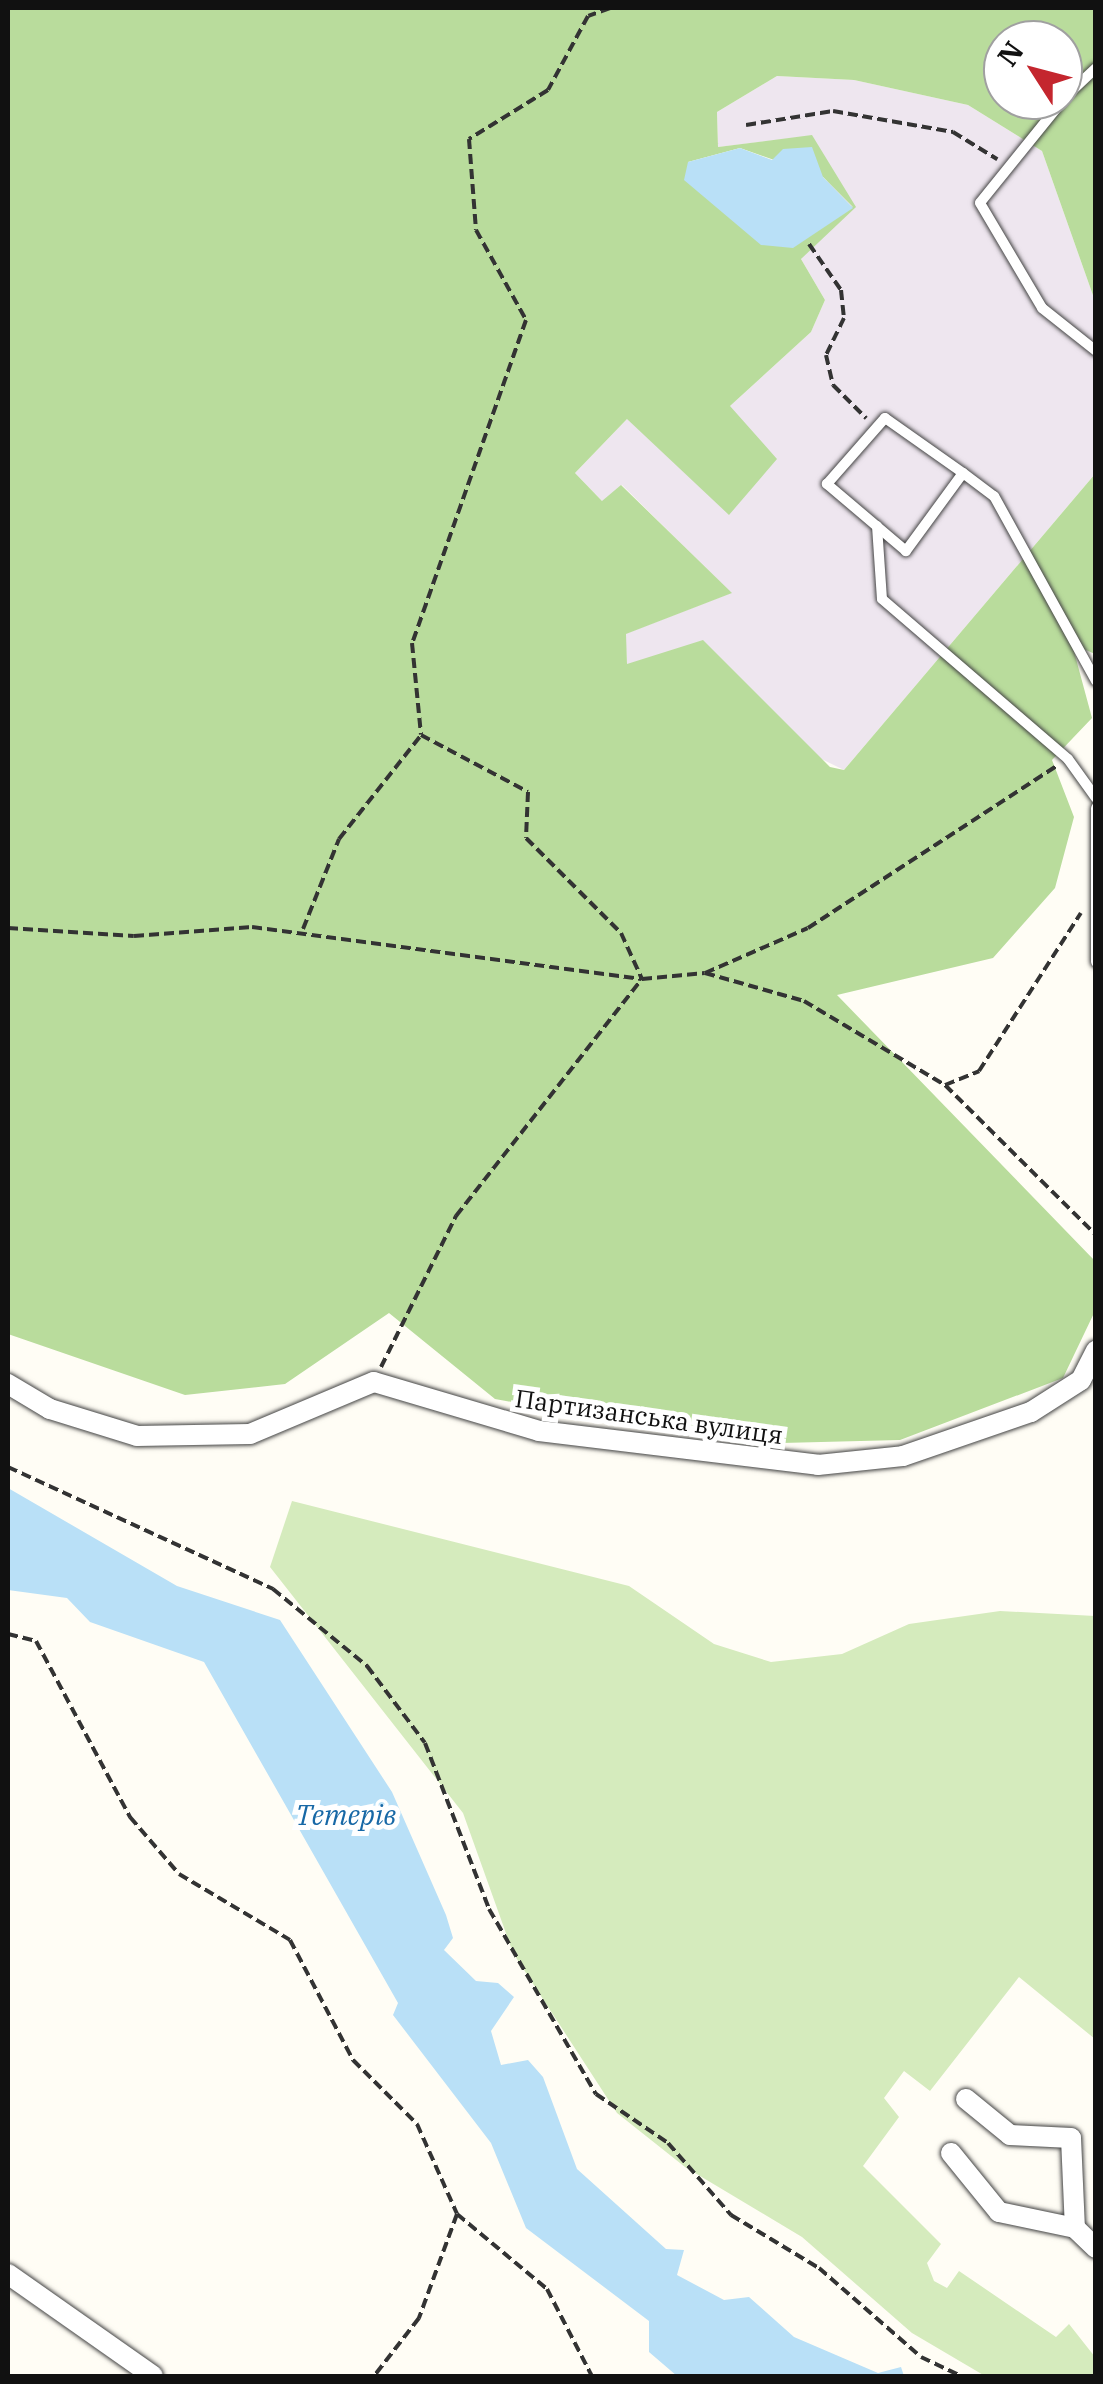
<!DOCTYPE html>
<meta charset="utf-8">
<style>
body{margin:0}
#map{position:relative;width:1103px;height:2384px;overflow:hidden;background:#fffdf5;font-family:"IBM Plex Serif",serif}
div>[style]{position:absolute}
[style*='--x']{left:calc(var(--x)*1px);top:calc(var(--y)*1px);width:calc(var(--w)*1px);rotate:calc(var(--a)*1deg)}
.industrial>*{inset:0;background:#eee6ef}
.green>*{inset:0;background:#d5ebbd}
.forest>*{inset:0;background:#b9dc9c}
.water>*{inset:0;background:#b9e0f7}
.path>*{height:4px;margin-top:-2px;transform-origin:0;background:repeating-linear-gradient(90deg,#333 0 10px,transparent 0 15px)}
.roads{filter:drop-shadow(0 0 2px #444) drop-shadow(0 0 2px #444)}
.lane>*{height:10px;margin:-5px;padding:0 5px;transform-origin:5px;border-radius:5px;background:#fff}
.street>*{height:20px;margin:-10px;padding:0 10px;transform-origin:10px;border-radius:10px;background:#fff}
span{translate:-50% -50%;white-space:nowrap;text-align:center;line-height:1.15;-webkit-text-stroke:10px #fff;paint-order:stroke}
.street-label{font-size:25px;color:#111}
.water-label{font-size:28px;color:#1768a6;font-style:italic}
.frame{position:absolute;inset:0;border:10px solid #111;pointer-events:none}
.north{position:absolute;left:983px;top:20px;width:100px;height:100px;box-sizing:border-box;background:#fff;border:2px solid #a0a0a0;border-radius:50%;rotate:306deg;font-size:28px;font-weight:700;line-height:40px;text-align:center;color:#111}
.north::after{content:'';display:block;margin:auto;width:35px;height:45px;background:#c4262e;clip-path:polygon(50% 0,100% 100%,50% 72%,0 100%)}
</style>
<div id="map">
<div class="industrial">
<div style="clip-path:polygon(777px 76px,854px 80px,968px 105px,1042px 151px,1095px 301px,1095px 474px,844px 770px,627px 664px,625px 634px,731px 593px,622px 485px,603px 502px,575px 473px,627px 419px,730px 406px,811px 332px,825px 300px,801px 259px,831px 171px,812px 136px,718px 147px,717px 112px)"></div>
</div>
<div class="green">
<div style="clip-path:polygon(292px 1501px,629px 1586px,714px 1644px,771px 1662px,842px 1654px,909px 1624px,1000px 1611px,1095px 1616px,1095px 2039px,1019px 1977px,930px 2091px,904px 2071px,884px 2098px,899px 2117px,863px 2166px,941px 2244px,927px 2263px,934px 2281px,947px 2288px,959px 2271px,1056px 2337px,1069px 2324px,1095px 2357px,1095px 2376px,985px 2376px,912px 2333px,802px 2237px,685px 2167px,617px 2113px,513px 1953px,463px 1813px,270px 1567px)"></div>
</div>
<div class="forest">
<div style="clip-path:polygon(evenodd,8px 8px,1095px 8px,1095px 301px,1042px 151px,968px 105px,854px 80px,777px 76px,717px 112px,718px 147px,812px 135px,856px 207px,801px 259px,825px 300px,811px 332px,730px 406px,777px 459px,729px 515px,627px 419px,575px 473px,602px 501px,621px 485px,732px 593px,626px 634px,627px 664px,703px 640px,830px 767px,844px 770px,1095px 474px,1095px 654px,1072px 644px,1092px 718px,1052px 760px,1074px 817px,1055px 888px,993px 958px,837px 995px,1095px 1261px,1095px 1311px,1063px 1378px,900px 1440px,743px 1444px,495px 1399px,389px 1313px,285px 1384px,185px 1395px,8px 1334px,8px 8px,1003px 40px,1063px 40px,1063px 100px,1003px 100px,1003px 40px,8px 8px,740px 148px,823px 177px,853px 207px,688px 162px,740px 148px)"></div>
</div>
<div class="water">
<div style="clip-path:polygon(812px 147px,823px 177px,853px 208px,793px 248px,761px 245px,684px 180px,688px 162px,740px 148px,772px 160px,783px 149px)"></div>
<div style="clip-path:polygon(8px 1488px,177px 1586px,280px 1620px,392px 1792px,446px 1915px,453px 1938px,444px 1950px,476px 1981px,498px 1983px,514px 1997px,491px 2031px,501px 2065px,528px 2060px,543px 2077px,577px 2169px,666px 2249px,684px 2250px,677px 2275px,724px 2300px,749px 2297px,794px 2337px,878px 2373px,901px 2367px,904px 2376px,677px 2376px,649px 2352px,649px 2321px,526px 2228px,491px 2143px,393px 2015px,398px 2003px,204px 1662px,90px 1622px,67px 1598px,8px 1590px)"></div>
</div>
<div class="path">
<div style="--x:610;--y:8;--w:23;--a:160"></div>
<div style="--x:588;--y:16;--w:84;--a:118.4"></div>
<div style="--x:548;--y:90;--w:93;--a:148.2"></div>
<div style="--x:469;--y:139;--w:91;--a:85.6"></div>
<div style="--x:476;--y:230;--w:103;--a:60.9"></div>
<div style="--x:526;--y:320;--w:343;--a:109.4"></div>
<div style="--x:412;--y:643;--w:92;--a:84.4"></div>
<div style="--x:421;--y:735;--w:121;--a:28"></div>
<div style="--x:528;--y:792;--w:46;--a:92.5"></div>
<div style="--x:526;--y:838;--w:134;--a:45"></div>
<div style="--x:621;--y:933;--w:51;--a:65.5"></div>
<div style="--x:746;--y:125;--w:88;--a:-9.1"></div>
<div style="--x:833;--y:111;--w:122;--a:9.9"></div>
<div style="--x:953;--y:132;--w:52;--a:31.5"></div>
<div style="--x:809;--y:244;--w:56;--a:55.2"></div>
<div style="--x:841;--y:290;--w:28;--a:84"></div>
<div style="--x:844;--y:318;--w:41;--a:115.9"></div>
<div style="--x:826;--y:355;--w:31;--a:77"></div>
<div style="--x:833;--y:385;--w:47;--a:45"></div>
<div style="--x:8;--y:928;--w:126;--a:3.6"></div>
<div style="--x:134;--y:936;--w:118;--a:-4.4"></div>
<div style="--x:252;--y:927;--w:393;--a:7.6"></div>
<div style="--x:642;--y:979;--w:63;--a:-5.4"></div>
<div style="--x:705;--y:973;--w:103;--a:15.8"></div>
<div style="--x:804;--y:1001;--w:164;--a:30.8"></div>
<div style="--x:945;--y:1085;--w:213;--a:44.8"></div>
<div style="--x:303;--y:929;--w:97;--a:-68.2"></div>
<div style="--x:339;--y:839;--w:132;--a:-51.7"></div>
<div style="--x:705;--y:973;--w:112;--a:-23.6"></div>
<div style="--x:808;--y:928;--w:298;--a:-33.1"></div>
<div style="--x:945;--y:1085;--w:37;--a:-22"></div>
<div style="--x:979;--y:1071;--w:188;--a:-57.2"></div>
<div style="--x:381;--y:1367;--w:169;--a:-63.6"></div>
<div style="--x:456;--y:1216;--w:301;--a:-51.9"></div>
<div style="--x:8;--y:1467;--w:292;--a:24.7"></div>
<div style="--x:273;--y:1589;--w:122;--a:39.3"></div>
<div style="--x:367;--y:1666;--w:96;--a:53"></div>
<div style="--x:425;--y:1743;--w:178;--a:68.9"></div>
<div style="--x:489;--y:1909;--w:214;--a:60"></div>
<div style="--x:596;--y:2094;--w:87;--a:34.2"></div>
<div style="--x:668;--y:2143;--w:96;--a:48.8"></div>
<div style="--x:731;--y:2215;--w:103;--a:31.1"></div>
<div style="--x:819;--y:2268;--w:135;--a:41.1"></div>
<div style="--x:921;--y:2357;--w:44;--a:25.4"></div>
<div style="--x:8;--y:1634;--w:29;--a:14"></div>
<div style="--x:36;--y:1641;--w:200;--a:61.9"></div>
<div style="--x:130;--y:1817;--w:75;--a:49.3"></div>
<div style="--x:179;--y:1874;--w:129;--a:30.7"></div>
<div style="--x:290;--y:1940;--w:136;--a:62.3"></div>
<div style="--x:353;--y:2060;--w:91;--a:45"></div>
<div style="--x:417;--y:2124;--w:98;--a:66"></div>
<div style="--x:457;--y:2214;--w:111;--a:110.1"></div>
<div style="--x:419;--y:2318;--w:73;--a:127.8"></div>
<div style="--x:457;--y:2214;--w:117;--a:39.8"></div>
<div style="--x:547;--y:2289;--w:98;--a:62.7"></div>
</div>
<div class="roads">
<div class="lane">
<div style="--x:1063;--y:99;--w:45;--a:-43.2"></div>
<div style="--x:1063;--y:100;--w:132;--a:128.9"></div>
<div style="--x:980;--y:203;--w:122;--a:59.4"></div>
<div style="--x:1042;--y:308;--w:69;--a:38.5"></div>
<div style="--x:963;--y:473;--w:97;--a:126.2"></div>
<div style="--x:906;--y:551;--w:104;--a:-139.7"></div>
<div style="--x:827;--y:484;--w:88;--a:-48.7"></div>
<div style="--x:885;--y:418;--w:95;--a:35.2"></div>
<div style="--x:963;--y:473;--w:39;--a:37"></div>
<div style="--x:994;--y:496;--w:211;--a:61.1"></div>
<div style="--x:877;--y:526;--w:73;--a:86.1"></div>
<div style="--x:882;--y:599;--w:245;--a:40.7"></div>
<div style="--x:1068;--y:759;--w:48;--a:54.3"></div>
<div style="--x:1096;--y:808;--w:154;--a:90"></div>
</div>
<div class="street">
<div style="--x:8;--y:1384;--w:49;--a:30.8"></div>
<div style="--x:50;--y:1409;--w:91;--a:17.2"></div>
<div style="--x:137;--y:1436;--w:113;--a:-1"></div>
<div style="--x:250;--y:1434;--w:134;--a:-22.8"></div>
<div style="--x:374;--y:1382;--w:172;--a:16.5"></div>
<div style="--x:539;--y:1431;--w:281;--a:6.9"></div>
<div style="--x:818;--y:1465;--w:85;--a:-6"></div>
<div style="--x:903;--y:1456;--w:135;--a:-19"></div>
<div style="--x:1031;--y:1412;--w:59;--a:-32.6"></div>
<div style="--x:1081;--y:1380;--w:33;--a:-63"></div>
<div style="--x:966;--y:2099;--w:57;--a:39.3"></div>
<div style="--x:1010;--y:2135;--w:61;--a:2.8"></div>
<div style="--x:1071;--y:2138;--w:90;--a:87.5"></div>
<div style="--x:951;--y:2153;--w:76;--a:50.9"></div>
<div style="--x:999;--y:2212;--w:78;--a:11.9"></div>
<div style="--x:1075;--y:2228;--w:29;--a:44"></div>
<div style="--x:8;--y:2274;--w:177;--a:35.1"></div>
</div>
</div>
<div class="street-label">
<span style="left:649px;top:1417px;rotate:8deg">Партизанська вулиця</span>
</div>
<div class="water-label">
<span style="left:346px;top:1815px">Тетерів</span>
</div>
<div class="frame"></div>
<div class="north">N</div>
</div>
